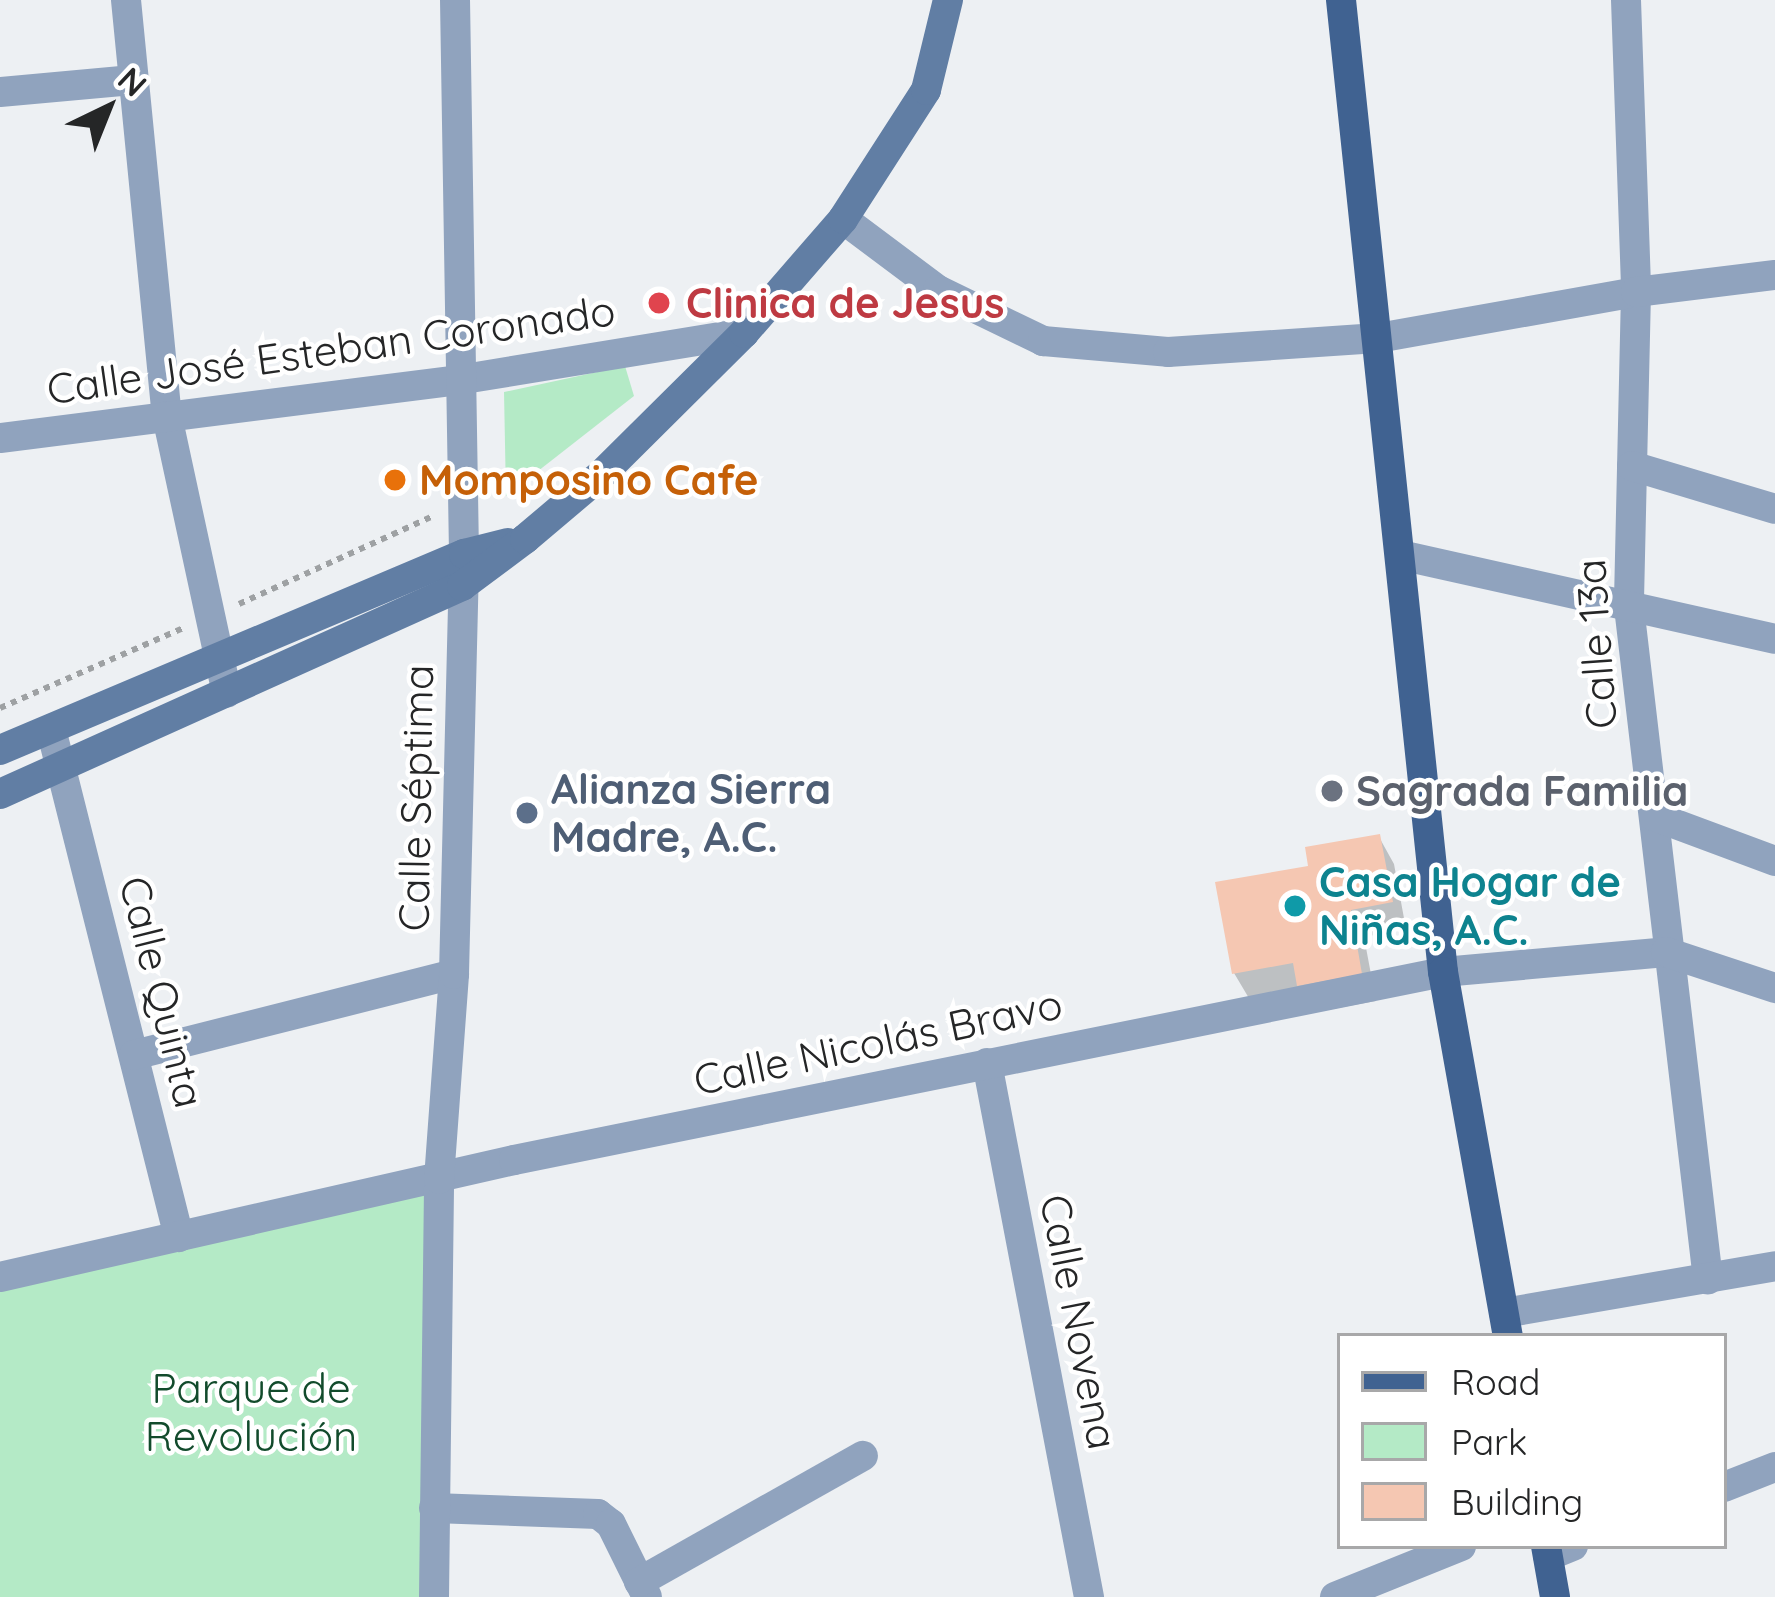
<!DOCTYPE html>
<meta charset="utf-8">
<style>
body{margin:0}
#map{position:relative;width:1775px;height:1597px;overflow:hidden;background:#edf0f3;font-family:Quicksand,sans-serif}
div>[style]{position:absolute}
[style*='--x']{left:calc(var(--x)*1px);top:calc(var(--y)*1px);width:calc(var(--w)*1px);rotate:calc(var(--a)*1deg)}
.green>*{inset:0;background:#b4eac6}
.shadow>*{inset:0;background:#0003}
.building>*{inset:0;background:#f5c7b2}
.path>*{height:6px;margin-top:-3px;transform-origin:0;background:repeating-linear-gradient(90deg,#9ea1a3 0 6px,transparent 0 12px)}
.minor>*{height:30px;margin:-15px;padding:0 15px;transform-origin:15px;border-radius:15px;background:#90a3be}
.secondary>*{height:30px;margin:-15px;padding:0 15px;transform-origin:15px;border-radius:15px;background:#617ea4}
.primary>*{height:30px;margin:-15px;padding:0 15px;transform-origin:15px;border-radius:15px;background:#406291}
.dots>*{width:33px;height:33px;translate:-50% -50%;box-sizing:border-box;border:6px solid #fff;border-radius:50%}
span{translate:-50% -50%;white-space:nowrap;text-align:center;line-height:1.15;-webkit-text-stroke:9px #fff;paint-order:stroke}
.health-label{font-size:42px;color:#be3a42;font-weight:700}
.left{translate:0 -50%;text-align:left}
.street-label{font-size:42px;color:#252627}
.food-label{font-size:42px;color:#c56008;font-weight:700}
.service-label{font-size:42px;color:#4e5e75;font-weight:700}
.worship-label{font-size:42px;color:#5b616d;font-weight:700}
.culture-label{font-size:42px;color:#0d838f;font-weight:700}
.park-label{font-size:42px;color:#124b2c}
.legend{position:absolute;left:1337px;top:1333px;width:390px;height:216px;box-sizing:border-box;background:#fff;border:3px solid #a8a8a9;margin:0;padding:15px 21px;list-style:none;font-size:36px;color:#252627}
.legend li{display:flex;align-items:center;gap:24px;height:60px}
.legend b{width:60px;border:3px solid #a8a8a9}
.north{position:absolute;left:48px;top:48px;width:120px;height:120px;-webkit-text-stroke:9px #fff;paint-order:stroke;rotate:43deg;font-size:33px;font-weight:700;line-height:48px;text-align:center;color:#252627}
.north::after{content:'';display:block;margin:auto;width:42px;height:54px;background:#252627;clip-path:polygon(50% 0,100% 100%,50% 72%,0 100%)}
</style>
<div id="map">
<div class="green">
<div style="clip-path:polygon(625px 366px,634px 396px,506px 496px,504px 392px)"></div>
<div style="clip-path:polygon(439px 1179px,440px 1597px,0 1597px,0 1277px)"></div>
</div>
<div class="shadow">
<div style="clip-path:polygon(1379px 837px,1394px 864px,1406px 929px,1364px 937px,1376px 1001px,1316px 1012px,1250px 1000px,1234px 973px,1312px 869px)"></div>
</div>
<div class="building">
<div style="clip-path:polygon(1380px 834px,1393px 902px,1351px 910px,1362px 974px,1297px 986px,1293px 963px,1232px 974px,1215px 882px,1308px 866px,1305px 847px)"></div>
</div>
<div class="path">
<div style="--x:239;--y:604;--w:215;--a:-24.4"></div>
<div style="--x:0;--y:708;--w:200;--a:-23.6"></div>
</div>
<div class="minor">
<div style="--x:126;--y:0;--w:418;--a:84.4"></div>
<div style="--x:167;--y:416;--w:283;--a:77.8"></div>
<div style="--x:1626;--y:0;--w:292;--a:88"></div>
<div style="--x:1636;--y:292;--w:315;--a:91.3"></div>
<div style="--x:1629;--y:607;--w:677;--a:83.3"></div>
<div style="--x:0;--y:92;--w:133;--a:-5.2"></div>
<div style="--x:843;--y:219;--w:119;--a:36.8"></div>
<div style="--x:938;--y:290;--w:117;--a:25.9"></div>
<div style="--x:1043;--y:341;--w:125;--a:5"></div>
<div style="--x:1168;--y:352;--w:210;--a:-3.8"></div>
<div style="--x:1378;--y:338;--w:262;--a:-10.1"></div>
<div style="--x:1636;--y:292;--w:140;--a:-7"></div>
<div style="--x:0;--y:438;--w:468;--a:-7.2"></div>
<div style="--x:464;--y:379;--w:284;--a:-9.3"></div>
<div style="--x:1632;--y:466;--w:149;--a:16.7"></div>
<div style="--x:1400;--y:555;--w:384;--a:12.6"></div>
<div style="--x:51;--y:729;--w:524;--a:75.86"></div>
<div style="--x:1654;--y:816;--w:129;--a:20.4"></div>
<div style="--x:134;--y:1055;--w:330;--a:-14.2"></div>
<div style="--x:987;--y:1063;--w:544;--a:79.19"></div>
<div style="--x:0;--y:1277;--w:527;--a:-12.82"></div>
<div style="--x:514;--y:1160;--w:948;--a:-11.44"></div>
<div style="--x:1443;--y:972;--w:224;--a:-5.1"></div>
<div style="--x:1666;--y:952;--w:115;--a:18.3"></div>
<div style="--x:1504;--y:1313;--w:275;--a:-9.8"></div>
<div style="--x:1724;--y:1487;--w:55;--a:-21.4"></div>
<div style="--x:434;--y:1508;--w:164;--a:2.1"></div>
<div style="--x:598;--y:1514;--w:16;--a:38"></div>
<div style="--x:611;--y:1524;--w:81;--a:63.7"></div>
<div style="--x:1548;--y:1556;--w:27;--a:-22"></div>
<div style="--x:639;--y:1582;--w:257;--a:-29.4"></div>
<div style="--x:434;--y:1597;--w:418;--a:-89.3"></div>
<div style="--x:439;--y:1179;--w:206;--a:-85.8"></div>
<div style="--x:454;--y:974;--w:420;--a:-88.6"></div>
<div style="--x:464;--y:554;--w:554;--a:-90.93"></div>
<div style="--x:1335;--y:1597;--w:136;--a:-22"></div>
</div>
<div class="secondary">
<div style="--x:0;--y:750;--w:504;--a:-22.9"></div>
<div style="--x:464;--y:554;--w:45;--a:-14"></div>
<div style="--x:0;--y:794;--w:507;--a:-24.24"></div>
<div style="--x:462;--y:586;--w:79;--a:-36.7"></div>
<div style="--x:525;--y:539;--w:101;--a:-40.2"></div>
<div style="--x:602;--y:474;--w:200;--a:-44.8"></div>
<div style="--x:744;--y:333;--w:151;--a:-49"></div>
<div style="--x:843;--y:219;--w:153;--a:-57.2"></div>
<div style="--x:926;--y:90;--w:93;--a:-76.3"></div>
</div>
<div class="primary">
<div style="--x:1341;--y:0;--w:977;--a:84.01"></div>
<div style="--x:1443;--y:972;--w:370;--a:79.9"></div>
<div style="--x:1546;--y:1546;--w:52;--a:80"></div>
</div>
<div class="dots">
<div style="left:659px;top:303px;background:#e0444e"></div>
<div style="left:395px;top:480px;background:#e8710a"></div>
<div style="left:1332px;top:791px;background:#6b7280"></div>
<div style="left:527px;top:813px;background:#5c6f8a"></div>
<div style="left:1295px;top:906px;background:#0f9aa8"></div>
</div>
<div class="health-label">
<span class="left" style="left:686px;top:303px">Clinica de Jesus</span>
</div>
<div class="street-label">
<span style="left:331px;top:350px;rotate:-8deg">Calle José Esteban Coronado</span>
<span style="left:1596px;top:644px;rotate:-94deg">Calle 13a</span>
<span style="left:416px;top:798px;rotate:-89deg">Calle Séptima</span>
<span style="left:162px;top:992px;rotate:76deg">Calle Quinta</span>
<span style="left:878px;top:1042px;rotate:-12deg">Calle Nicolás Bravo</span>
<span style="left:1079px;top:1322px;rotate:79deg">Calle Novena</span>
</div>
<div class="food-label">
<span class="left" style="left:419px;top:480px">Momposino Cafe</span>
</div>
<div class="service-label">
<span class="left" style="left:551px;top:813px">Alianza Sierra<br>Madre, A.C.</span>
</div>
<div class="worship-label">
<span class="left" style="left:1356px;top:791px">Sagrada Familia</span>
</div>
<div class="culture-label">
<span class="left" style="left:1319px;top:906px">Casa Hogar de<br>Niñas, A.C.</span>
</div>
<div class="park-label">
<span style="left:251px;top:1412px">Parque de<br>Revolución</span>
</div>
<ul class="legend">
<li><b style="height:15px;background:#406291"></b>Road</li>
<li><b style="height:33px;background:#b4eac6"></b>Park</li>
<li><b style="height:33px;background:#f5c7b2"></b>Building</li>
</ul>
<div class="north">N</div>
</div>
